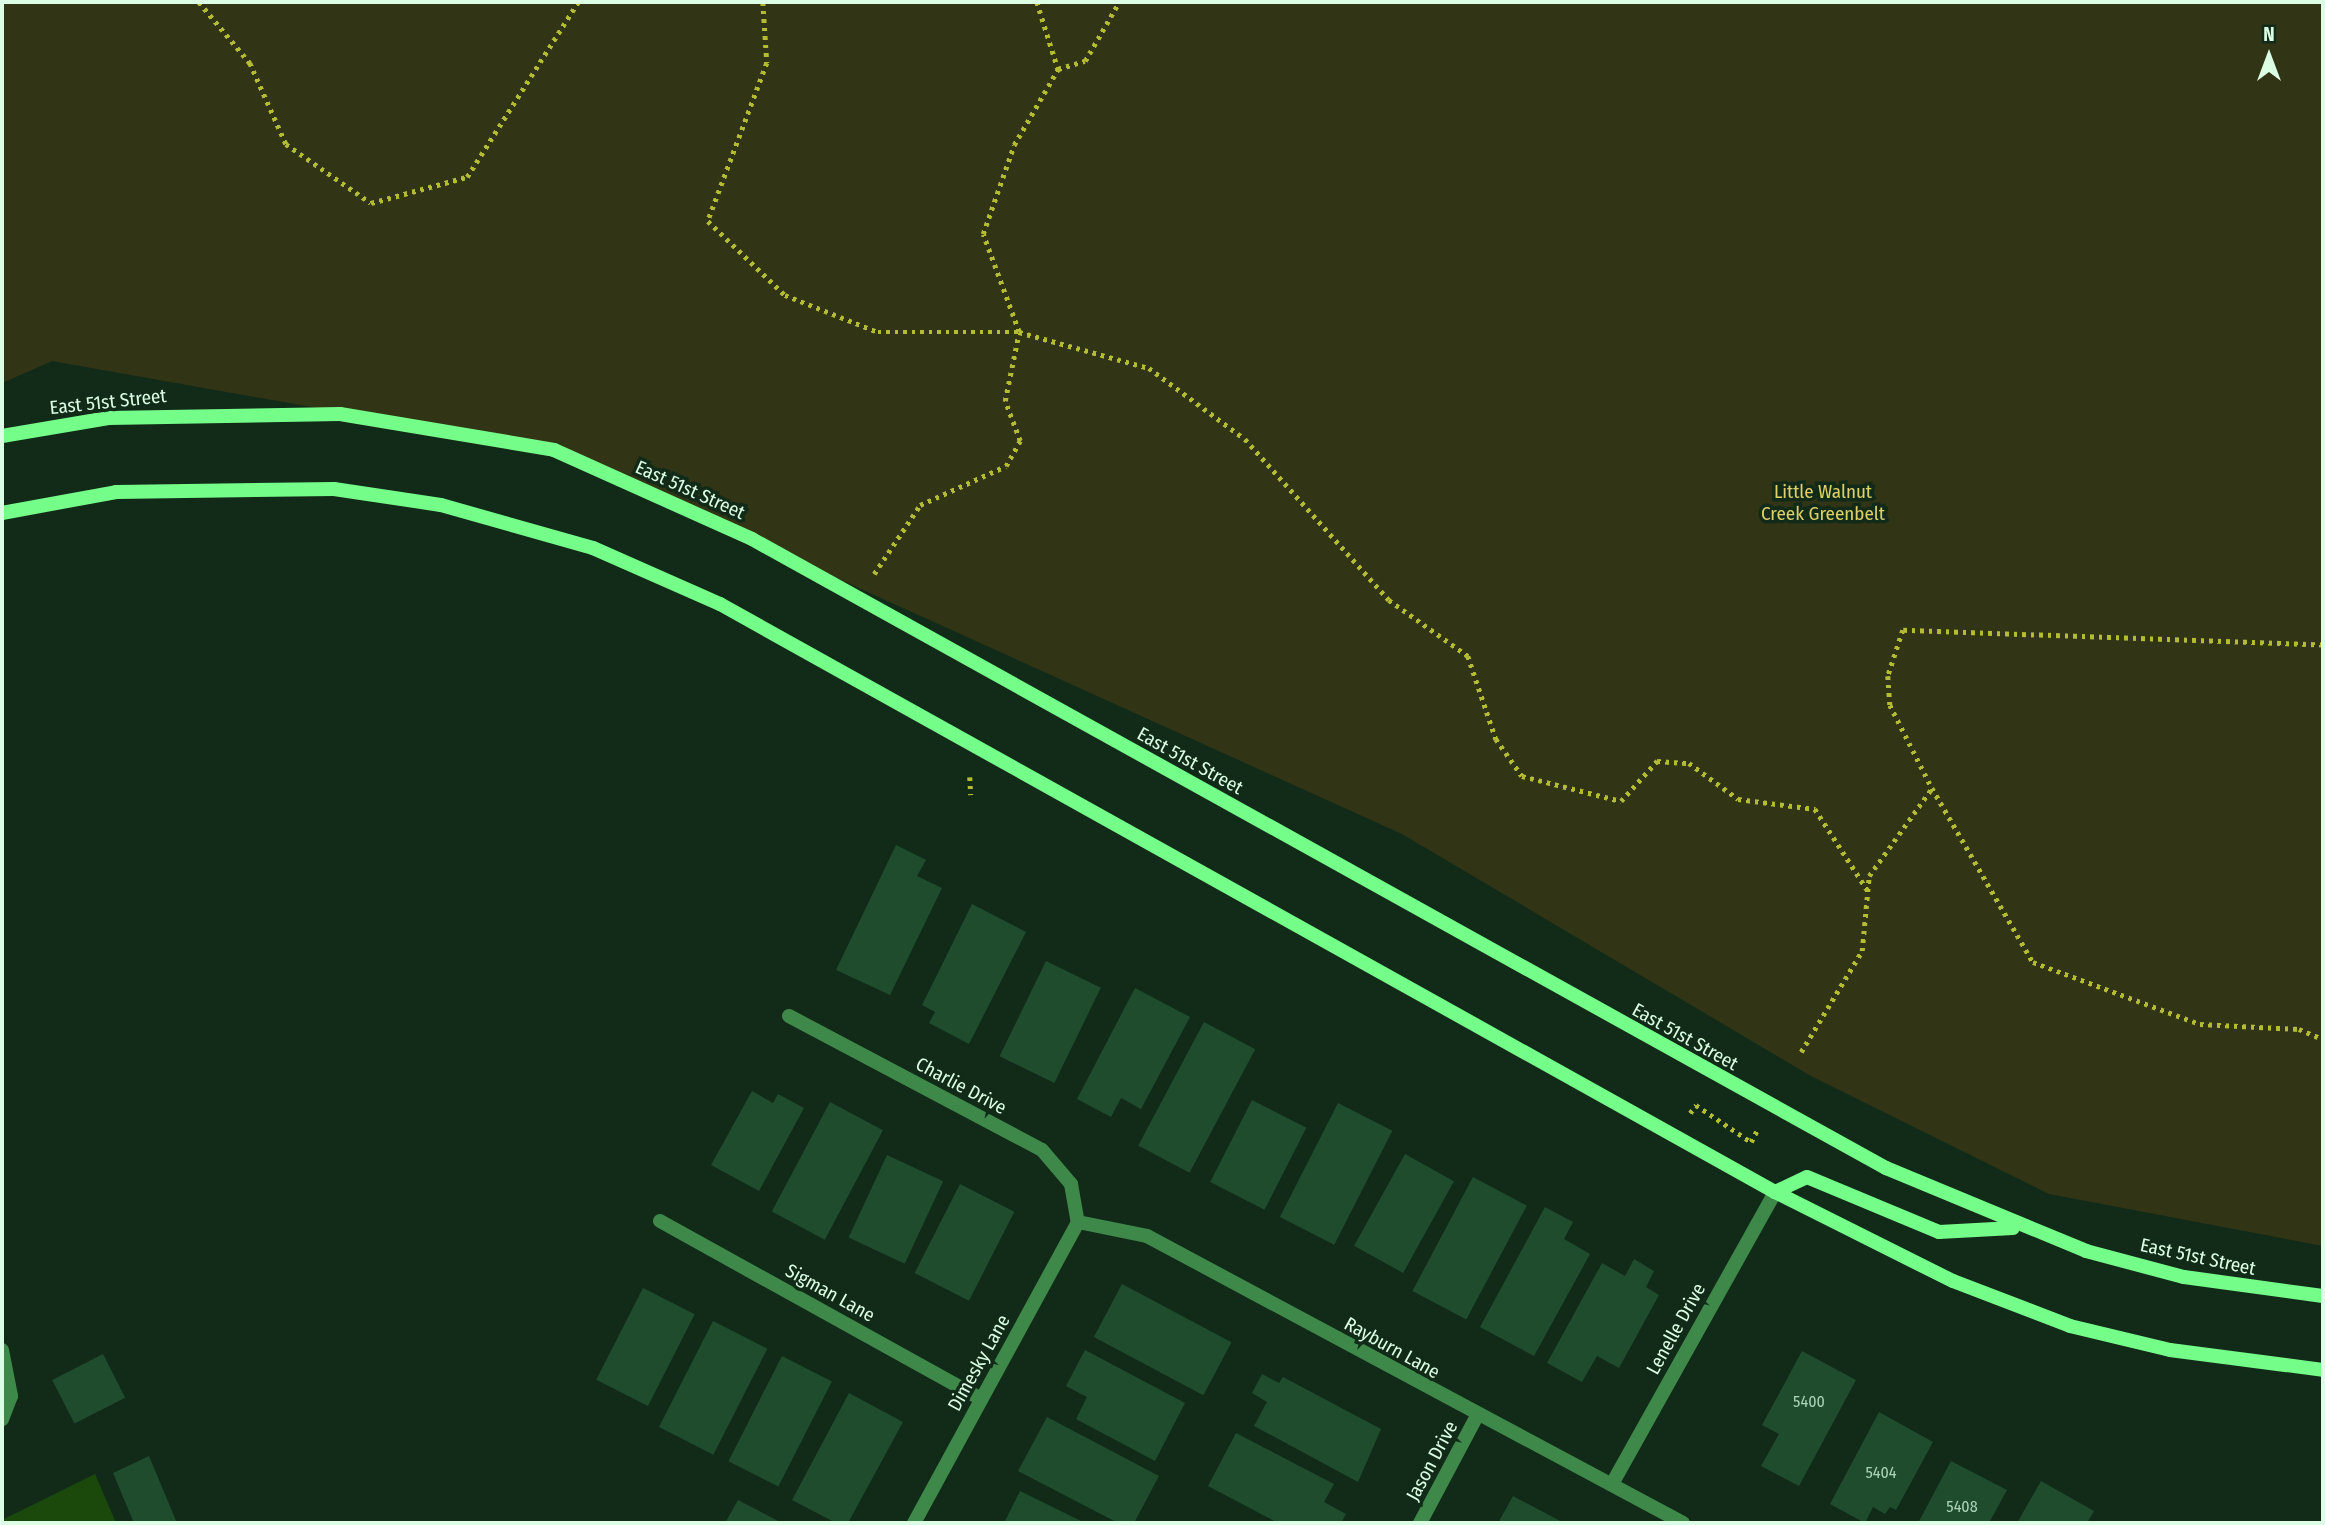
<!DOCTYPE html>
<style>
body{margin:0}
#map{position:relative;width:2325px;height:1525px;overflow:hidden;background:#122b19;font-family:"Fira Sans Condensed",sans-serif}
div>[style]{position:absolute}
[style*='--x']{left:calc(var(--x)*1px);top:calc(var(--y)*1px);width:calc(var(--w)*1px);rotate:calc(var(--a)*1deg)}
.green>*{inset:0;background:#323515}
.water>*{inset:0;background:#1b490c}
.building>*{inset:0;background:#1e4c2d;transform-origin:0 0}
.path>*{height:4.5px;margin-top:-2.25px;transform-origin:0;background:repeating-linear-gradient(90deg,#b3bc33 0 3.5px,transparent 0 8.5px)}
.lane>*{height:14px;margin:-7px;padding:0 7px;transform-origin:7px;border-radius:7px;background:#3e894a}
.street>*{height:14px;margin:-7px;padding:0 7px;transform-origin:7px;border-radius:7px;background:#3e894a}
.secondary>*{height:14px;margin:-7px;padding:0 7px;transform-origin:7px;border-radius:7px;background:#75fd89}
span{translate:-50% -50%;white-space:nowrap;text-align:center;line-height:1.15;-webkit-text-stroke:7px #122b19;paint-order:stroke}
.number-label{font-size:16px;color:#acd2b6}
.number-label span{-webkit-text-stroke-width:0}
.street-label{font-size:19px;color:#dcfee4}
.park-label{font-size:19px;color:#dfd067}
.frame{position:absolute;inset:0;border:4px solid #dcfee4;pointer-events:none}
.north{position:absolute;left:2234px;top:21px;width:70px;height:70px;-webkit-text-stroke:5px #122b19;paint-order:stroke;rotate:0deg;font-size:19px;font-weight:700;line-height:28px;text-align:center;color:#dcfee4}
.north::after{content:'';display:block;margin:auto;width:24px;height:32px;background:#dcfee4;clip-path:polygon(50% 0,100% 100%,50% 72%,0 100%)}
</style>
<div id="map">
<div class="green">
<div style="clip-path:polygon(2px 2px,2323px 2px,2323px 1246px,2049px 1194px,1811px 1076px,1402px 834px,554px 450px,52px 361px,2px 383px)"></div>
</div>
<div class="water">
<div style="clip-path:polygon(95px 1474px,116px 1523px,2px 1523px,2px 1520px)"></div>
</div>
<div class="building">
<div style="clip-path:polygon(896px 845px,926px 860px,917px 876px,942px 888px,890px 995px,836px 970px)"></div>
<div style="clip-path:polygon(972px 904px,1026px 932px,969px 1044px,929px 1023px,935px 1012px,922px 1005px)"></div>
<div style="left:1046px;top:961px;width:61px;height:106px;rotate:26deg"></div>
<div style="clip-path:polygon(1135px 988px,1190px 1017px,1141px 1109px,1121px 1098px,1111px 1117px,1077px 1099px)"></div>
<div style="left:1204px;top:1022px;width:58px;height:140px;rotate:28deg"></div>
<div style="clip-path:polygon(752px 1091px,773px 1103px,778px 1094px,804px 1108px,759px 1191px,711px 1165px)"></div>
<div style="left:1252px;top:1100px;width:61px;height:92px;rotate:27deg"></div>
<div style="left:830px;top:1102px;width:60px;height:124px;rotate:28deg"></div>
<div style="left:1338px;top:1103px;width:61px;height:128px;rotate:27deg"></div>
<div style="left:1405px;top:1154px;width:56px;height:105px;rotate:29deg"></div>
<div style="left:887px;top:1155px;width:62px;height:91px;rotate:25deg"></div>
<div style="left:1473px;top:1177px;width:61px;height:129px;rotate:28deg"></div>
<div style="left:960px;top:1184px;width:61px;height:100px;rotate:27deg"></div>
<div style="clip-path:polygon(1545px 1207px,1573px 1222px,1564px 1239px,1590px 1254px,1534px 1356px,1480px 1327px)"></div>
<div style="clip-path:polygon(1634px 1259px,1654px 1271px,1646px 1287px,1659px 1295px,1619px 1368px,1597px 1356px,1582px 1382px,1547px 1363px,1602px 1263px,1625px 1276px)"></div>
<div style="left:1122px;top:1284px;width:124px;height:60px;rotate:28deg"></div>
<div style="left:643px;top:1288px;width:58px;height:103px;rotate:27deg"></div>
<div style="left:713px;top:1321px;width:61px;height:119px;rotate:27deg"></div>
<div style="clip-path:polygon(1085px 1350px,1185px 1403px,1155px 1461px,1076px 1419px,1087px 1397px,1066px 1386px)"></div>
<div style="clip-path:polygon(1802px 1351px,1856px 1380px,1799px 1486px,1761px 1466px,1779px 1434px,1762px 1425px)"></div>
<div style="left:103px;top:1354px;width:49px;height:57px;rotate:63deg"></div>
<div style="left:782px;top:1356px;width:56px;height:118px;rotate:27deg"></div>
<div style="clip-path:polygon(1262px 1374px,1279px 1383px,1283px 1377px,1381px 1429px,1358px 1482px,1254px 1426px,1267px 1402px,1252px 1393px)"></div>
<div style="clip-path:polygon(849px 1393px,903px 1422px,848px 1523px,836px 1523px,792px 1500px)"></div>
<div style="clip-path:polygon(1879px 1412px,1933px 1442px,1896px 1510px,1890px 1507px,1885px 1514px,1873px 1507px,1865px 1523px,1830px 1504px)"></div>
<div style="clip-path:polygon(1047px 1417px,1159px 1476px,1134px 1523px,1118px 1523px,1018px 1471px)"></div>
<div style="clip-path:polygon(1236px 1433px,1334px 1484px,1324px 1502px,1346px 1514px,1341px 1523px,1278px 1523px,1208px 1486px)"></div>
<div style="clip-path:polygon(149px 1456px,177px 1523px,134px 1523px,113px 1473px)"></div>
<div style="clip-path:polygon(1951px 1461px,2007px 1490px,1989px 1523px,1918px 1523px)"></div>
<div style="clip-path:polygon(2041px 1481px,2094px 1511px,2087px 1523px,2017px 1523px)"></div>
<div style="clip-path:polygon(1020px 1491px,1085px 1523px,1004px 1523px)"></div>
<div style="clip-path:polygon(1513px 1496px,1564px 1523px,1498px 1523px)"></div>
<div style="clip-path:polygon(738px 1500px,782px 1523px,725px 1523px)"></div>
</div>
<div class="path">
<div style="--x:199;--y:2;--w:80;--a:50.1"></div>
<div style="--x:250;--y:63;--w:89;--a:66"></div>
<div style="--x:286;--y:144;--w:103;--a:34.8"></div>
<div style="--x:371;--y:203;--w:99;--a:-15.2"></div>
<div style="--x:467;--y:177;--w:207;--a:-57.6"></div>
<div style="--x:763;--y:2;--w:61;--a:86.2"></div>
<div style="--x:767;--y:63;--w:169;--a:110.5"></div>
<div style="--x:708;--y:221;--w:107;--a:43.9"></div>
<div style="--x:785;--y:295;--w:100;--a:21.7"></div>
<div style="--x:878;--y:332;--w:141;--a:0"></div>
<div style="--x:1019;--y:332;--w:135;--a:15.5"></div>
<div style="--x:1149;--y:368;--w:119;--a:36.5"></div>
<div style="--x:1245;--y:439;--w:216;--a:48.2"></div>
<div style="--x:1389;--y:600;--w:97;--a:35.3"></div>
<div style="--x:1468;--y:656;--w:88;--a:71.4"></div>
<div style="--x:1496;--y:739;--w:45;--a:54.9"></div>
<div style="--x:1522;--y:776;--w:102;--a:14.2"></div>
<div style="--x:1621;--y:801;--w:54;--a:-48"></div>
<div style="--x:1657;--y:761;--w:32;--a:4"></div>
<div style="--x:1689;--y:763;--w:61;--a:36.3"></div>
<div style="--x:1738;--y:799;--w:78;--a:7.4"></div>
<div style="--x:1815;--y:809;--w:98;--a:57.1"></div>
<div style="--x:1037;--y:2;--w:70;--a:72.6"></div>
<div style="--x:874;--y:574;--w:83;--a:-56.3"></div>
<div style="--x:920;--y:505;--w:94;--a:-24.4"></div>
<div style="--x:1006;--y:466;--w:29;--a:-61"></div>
<div style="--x:1020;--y:441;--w:43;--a:-110.6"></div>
<div style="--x:1005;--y:401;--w:70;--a:-78.5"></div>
<div style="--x:1019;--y:332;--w:104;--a:-110.2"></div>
<div style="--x:983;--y:234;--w:94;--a:-70.8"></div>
<div style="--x:1014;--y:145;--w:88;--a:-59.9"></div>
<div style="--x:1058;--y:69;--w:28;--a:-17"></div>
<div style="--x:1085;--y:61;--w:68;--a:-60"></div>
<div style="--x:2323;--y:645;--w:420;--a:-178"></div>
<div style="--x:1903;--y:630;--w:48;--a:108.1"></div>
<div style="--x:1888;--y:676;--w:29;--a:86"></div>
<div style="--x:1890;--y:705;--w:93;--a:63.2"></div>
<div style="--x:1932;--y:788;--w:201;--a:59.9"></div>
<div style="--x:2033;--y:962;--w:178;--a:20.4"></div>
<div style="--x:2200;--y:1024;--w:99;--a:2.9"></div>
<div style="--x:2299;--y:1029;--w:26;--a:23"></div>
<div style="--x:970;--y:777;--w:18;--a:87"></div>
<div style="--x:1801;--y:1052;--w:118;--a:-58.9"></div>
<div style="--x:1862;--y:951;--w:75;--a:-84.7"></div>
<div style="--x:1869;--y:876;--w:108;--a:-54.4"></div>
<div style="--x:1690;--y:1113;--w:10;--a:-53"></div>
<div style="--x:1696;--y:1105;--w:66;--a:33.9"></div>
<div style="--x:1751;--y:1142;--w:13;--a:-63"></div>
</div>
<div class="lane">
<div style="--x:2;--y:1350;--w:47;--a:78.9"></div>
<div style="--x:11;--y:1396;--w:25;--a:111"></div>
</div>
<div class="street">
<div style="--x:789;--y:1016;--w:286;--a:27.9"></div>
<div style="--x:1042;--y:1150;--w:45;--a:49.5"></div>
<div style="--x:1071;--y:1184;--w:39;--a:80"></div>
<div style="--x:660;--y:1221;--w:367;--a:29"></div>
<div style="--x:1078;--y:1222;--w:70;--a:11.5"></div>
<div style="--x:1147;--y:1236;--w:608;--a:28.17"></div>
<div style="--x:1612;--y:1484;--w:334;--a:-60.8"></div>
<div style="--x:914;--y:1523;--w:343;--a:-61.4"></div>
<div style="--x:1420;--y:1523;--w:121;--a:-62"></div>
</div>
<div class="secondary">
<div style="--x:2;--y:436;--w:108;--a:-9.6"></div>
<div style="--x:108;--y:418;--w:232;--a:-1"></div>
<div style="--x:340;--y:414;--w:217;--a:9.5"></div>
<div style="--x:554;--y:450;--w:217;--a:24.2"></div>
<div style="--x:752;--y:539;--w:1297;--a:29.02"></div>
<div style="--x:1886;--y:1168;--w:217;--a:22.5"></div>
<div style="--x:2086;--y:1251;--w:101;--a:14.9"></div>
<div style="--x:2184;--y:1277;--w:140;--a:7.8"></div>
<div style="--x:2;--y:513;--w:116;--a:-10.4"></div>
<div style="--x:116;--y:492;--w:218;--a:-0.8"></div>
<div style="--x:334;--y:489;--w:108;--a:8.5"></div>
<div style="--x:441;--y:505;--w:158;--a:15.8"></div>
<div style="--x:593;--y:548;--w:139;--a:23.8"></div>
<div style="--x:720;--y:604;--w:1208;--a:29.13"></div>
<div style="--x:1775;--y:1192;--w:199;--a:26.6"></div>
<div style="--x:1953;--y:1281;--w:125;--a:21"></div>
<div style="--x:2070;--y:1326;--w:103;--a:13.5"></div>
<div style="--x:2170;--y:1350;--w:154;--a:7.4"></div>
<div style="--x:1775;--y:1192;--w:35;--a:-25"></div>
<div style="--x:1807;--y:1177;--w:143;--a:22.6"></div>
<div style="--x:1939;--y:1232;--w:74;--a:-3.1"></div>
</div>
<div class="number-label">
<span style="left:1809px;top:1402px">5400</span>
<span style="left:1881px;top:1473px">5404</span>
<span style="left:1962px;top:1507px">5408</span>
</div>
<div class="street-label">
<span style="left:108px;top:402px;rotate:-6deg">East 51st Street</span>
<span style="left:690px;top:490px;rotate:24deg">East 51st Street</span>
<span style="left:1190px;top:761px;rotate:29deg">East 51st Street</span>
<span style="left:1685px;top:1037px;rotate:29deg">East 51st Street</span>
<span style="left:961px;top:1086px;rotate:28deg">Charlie Drive</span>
<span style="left:2198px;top:1257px;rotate:12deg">East 51st Street</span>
<span style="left:830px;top:1293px;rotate:29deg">Sigman Lane</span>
<span style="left:1676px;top:1329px;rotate:-61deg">Lenelle Drive</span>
<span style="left:1392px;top:1348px;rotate:29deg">Rayburn Lane</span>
<span style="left:979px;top:1363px;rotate:-61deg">Dimesky Lane</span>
<span style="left:1432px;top:1461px;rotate:-62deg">Jason Drive</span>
</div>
<div class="park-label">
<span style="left:1823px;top:503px">Little Walnut<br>Creek Greenbelt</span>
</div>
<div class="frame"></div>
<div class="north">N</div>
</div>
